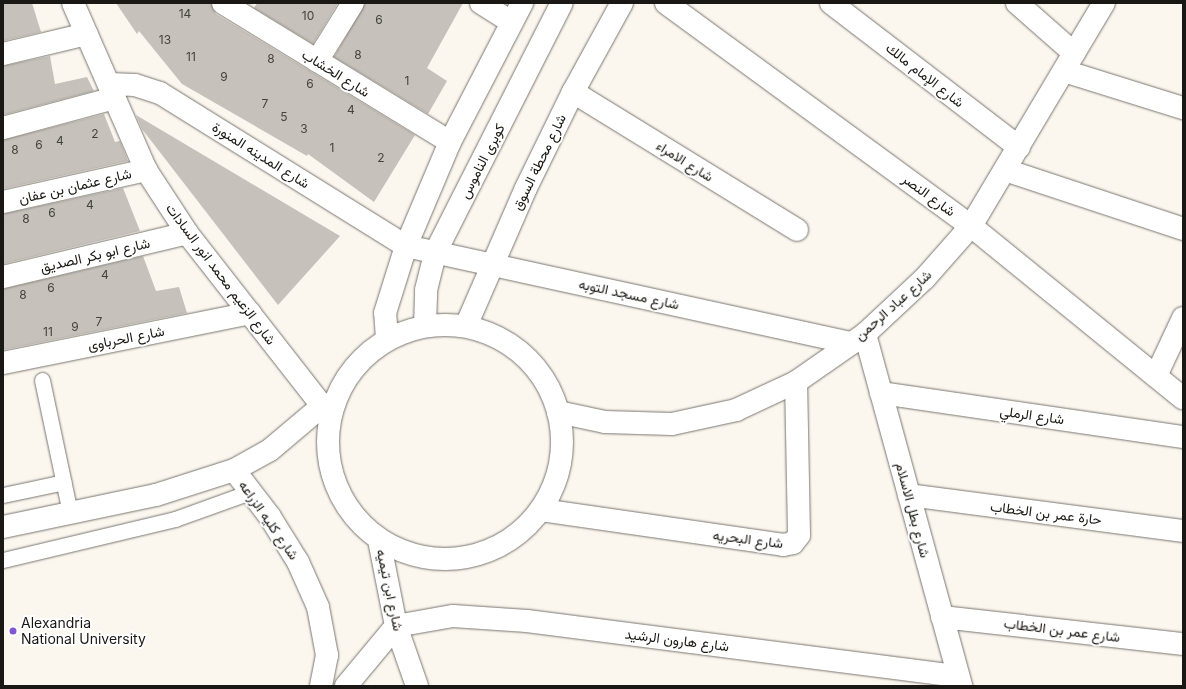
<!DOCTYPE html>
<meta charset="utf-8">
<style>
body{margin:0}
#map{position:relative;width:1186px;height:689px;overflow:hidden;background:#fbf6ee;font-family:Inter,Vazirmatn,sans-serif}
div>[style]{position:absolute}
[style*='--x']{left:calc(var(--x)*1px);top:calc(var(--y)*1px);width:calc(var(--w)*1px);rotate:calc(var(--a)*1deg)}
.building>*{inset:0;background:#c6c1ba}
.roads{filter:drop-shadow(0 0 1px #7a756f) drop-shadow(0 0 1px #7a756f)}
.service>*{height:15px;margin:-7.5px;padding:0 7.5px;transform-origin:7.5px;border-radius:7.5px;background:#fff}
.minor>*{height:22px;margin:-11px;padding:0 11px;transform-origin:11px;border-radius:11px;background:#fff}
.tertiary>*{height:22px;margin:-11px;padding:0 11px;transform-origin:11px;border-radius:11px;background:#fff}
.tertiary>.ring{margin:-11px;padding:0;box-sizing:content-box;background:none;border:22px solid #fff;border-radius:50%}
.dots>*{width:11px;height:11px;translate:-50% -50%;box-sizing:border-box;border:2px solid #fff;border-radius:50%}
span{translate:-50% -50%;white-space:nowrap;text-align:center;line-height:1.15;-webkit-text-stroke:4px #fff;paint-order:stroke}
.number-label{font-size:12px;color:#45423e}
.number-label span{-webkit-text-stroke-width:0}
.street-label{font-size:14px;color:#1a1815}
.poi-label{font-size:14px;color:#1a1815}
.left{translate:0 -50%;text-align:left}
.frame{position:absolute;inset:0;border:4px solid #1a1815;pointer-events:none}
</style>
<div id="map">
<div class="building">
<div style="clip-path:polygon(3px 3px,32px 3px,41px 32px,3px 41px)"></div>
<div style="clip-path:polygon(116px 3px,211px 3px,216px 14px,415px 135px,374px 202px,308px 154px,307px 156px,182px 84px,139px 31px,137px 34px)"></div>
<div style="clip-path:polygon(257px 3px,338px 3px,313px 44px,254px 8px)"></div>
<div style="clip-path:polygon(365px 3px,463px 3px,427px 68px,447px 81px,428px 114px,334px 57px)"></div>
<div style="clip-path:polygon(50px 56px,55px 84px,87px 77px,94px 91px,3px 115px,3px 66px)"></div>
<div style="clip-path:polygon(104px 114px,115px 142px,120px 141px,128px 161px,3px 189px,3px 140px)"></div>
<div style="clip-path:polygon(136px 115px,340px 236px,278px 305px,142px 129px)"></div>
<div style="clip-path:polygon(123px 188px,140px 231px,3px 264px,3px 214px)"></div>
<div style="clip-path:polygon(143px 256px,156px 291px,179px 287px,187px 313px,3px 350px,3px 289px)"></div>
</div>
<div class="roads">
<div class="service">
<div style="--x:42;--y:380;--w:136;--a:78.1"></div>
<div style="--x:3;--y:495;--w:62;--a:-12"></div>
<div style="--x:3;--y:560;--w:177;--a:-13.4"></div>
<div style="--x:175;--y:519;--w:80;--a:-19.8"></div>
</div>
<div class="minor">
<div style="--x:73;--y:3;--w:182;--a:66.4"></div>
<div style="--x:146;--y:170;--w:75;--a:56.9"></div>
<div style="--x:187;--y:233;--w:219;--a:52"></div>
<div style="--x:223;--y:3;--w:266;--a:31.5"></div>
<div style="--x:481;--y:3;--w:36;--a:32"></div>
<div style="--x:831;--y:3;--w:237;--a:37.5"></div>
<div style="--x:1017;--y:3;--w:76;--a:41.3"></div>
<div style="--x:3;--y:54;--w:86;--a:-13.4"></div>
<div style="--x:317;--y:61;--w:68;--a:-58.2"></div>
<div style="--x:1064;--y:71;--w:125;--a:17.3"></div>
<div style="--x:109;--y:84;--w:26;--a:2"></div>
<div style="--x:135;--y:85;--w:26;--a:18"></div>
<div style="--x:160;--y:93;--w:290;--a:31.9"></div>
<div style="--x:406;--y:246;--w:456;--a:12.3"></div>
<div style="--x:573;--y:92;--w:263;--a:31.6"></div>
<div style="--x:3;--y:128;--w:116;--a:-15"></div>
<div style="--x:1005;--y:170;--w:188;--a:18.3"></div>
<div style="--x:3;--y:202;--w:147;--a:-12.6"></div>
<div style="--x:3;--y:277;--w:189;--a:-13.4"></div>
<div style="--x:865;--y:334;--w:365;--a:74.7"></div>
<div style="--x:3;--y:363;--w:252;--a:-11.4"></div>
<div style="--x:1156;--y:376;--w:64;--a:-65"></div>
<div style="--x:881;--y:393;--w:305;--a:8.3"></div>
<div style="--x:558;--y:412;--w:48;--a:12"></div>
<div style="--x:605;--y:422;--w:67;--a:1.7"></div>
<div style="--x:672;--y:424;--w:66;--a:-12.3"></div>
<div style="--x:736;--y:410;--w:66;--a:-25"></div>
<div style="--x:796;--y:382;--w:84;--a:-34.8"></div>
<div style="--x:865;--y:334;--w:82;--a:-43"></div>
<div style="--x:925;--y:278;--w:69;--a:-48.5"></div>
<div style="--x:971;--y:226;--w:260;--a:-59.2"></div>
<div style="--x:234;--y:470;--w:59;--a:52.5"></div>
<div style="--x:270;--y:517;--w:53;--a:58.1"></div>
<div style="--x:298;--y:562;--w:49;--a:66"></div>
<div style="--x:318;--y:607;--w:49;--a:79.4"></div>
<div style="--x:327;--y:655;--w:32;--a:101"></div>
<div style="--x:909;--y:495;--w:276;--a:7.5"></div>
<div style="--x:541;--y:510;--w:245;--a:8.2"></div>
<div style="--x:783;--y:545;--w:10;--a:-11"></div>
<div style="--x:793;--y:543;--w:10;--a:-53"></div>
<div style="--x:799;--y:535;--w:153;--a:-91.1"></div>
<div style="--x:3;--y:527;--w:156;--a:-11.8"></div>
<div style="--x:156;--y:495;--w:82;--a:-17.8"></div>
<div style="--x:234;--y:470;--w:41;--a:-29.1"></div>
<div style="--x:270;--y:450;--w:68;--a:-40.2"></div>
<div style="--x:322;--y:406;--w:11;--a:-15"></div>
<div style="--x:379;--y:540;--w:88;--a:78.8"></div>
<div style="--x:396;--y:626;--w:64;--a:70.7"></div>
<div style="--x:942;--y:617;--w:243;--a:6.4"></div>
<div style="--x:346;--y:686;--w:78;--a:-50.2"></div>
<div style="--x:396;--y:626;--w:58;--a:-10"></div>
<div style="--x:453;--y:616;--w:74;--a:3.9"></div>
<div style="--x:527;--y:621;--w:434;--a:7.3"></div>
</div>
<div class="tertiary">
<div style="--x:666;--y:3;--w:378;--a:36.2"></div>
<div style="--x:971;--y:226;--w:273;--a:39.1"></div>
<div style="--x:425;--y:325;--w:35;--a:-88"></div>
<div style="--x:426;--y:290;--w:38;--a:-76"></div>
<div style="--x:435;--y:253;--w:280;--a:-63.1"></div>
<div class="ring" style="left:328px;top:325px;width:212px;height:212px"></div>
<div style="--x:466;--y:326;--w:150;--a:-66.5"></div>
<div style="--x:526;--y:188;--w:107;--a:-63.9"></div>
<div style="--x:573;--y:92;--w:102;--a:-61.2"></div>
<div style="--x:387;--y:339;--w:26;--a:-94"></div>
<div style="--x:385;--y:313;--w:70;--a:-72.6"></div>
<div style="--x:406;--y:246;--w:113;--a:-67.1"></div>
<div style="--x:450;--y:142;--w:157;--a:-62.6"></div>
</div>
</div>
<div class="dots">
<div style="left:13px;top:631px;background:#7f57d0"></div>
</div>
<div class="number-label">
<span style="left:185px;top:14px">14</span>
<span style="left:308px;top:16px">10</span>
<span style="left:379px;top:20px">6</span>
<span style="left:165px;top:40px">13</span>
<span style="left:358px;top:55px">8</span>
<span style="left:191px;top:57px">11</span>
<span style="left:271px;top:59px">8</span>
<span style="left:224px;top:77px">9</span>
<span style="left:407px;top:81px">1</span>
<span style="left:310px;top:84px">6</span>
<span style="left:265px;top:104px">7</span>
<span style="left:351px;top:110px">4</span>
<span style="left:284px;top:117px">5</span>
<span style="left:304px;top:129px">3</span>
<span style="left:95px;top:134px">2</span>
<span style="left:60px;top:141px">4</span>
<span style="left:39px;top:145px">6</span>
<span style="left:332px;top:148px">1</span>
<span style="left:15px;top:150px">8</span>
<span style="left:381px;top:158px">2</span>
<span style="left:90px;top:205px">4</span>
<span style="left:52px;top:213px">6</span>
<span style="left:26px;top:219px">8</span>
<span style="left:105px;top:275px">4</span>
<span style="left:51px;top:288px">6</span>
<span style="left:23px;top:295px">8</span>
<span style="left:99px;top:322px">7</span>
<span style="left:75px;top:327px">9</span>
<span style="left:48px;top:332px">11</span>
</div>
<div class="street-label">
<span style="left:336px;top:73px;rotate:32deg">شارع الخشاب</span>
<span style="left:925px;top:75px;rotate:38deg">شارع الإمام مالك</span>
<span style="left:261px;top:155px;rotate:32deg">شارع المدينه المنورة</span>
<span style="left:482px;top:161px;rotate:-63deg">كوبرى الناموس</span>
<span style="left:685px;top:161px;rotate:32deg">شارع الامراء</span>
<span style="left:539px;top:162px;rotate:-64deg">شارع محطة السوق</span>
<span style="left:75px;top:186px;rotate:-13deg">شارع عثمان بن عفان</span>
<span style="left:929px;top:195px;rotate:36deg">شارع النصر</span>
<span style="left:95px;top:255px;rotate:-13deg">شارع ابو بكر الصديق</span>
<span style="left:221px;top:274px;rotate:53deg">شارع الزعيم محمد انور السادات</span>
<span style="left:629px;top:294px;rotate:12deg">شارع مسجد التوبه</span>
<span style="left:893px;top:305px;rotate:-42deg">شارع عباد الرحمن</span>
<span style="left:126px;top:338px;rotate:-11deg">شارع الحرباوى</span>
<span style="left:1032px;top:415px;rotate:8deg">شارع الرملي</span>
<span style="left:913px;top:510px;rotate:75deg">شارع بطل الاسلام</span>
<span style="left:1046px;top:513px;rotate:7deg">حارة عمر بن الخطاب</span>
<span style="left:269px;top:520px;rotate:55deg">شارع كليه الزراعه</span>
<span style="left:748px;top:539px;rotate:7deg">شارع البحريه</span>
<span style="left:390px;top:590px;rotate:78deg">شارع ابن تيميه</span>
<span style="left:1062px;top:630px;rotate:7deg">شارع عمر بن الخطاب</span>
<span style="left:677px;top:640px;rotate:7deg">شارع هارون الرشيد</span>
</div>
<div class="poi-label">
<span class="left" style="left:21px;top:631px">Alexandria<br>National University</span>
</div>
<div class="frame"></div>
</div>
